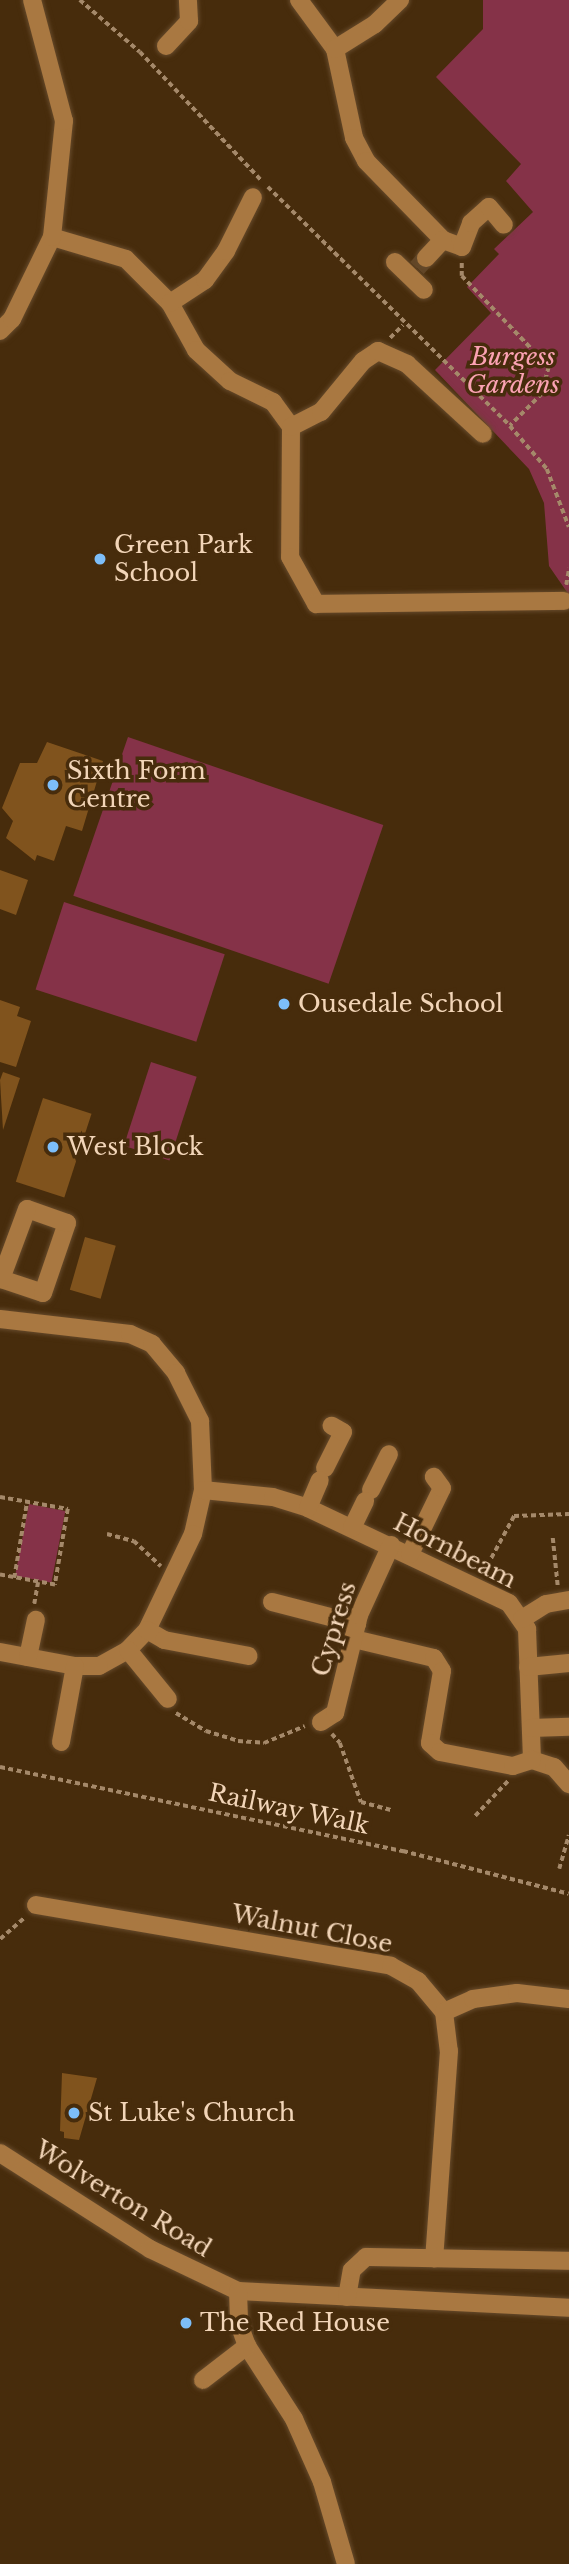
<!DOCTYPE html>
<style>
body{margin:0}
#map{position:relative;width:569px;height:2564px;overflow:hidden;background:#472c0c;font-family:"Libre Baskerville",serif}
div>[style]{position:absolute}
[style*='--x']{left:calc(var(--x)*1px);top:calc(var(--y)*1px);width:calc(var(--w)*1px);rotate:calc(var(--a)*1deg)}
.green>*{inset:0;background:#853248;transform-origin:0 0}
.building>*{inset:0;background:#80531d;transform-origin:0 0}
.minor-tunnel>*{height:18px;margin-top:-9px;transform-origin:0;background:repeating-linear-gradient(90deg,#614526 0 18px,transparent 0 27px)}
.path>*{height:3.5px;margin-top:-1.75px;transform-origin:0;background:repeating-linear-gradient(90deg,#a5896a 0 5px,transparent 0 8.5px)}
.roads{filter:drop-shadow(0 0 2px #664a2b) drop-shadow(0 0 2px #664a2b)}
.minor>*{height:18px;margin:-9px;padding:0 9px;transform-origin:9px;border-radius:9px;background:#a97841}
.dots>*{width:19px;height:19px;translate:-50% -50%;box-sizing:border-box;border:4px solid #472c0c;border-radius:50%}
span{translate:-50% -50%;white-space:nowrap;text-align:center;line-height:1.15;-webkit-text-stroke:7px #472c0c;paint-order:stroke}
.park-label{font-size:24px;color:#fba2b3;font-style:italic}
.poi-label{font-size:24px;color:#f2d5b8}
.left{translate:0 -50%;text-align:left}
.street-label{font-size:24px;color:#f2d5b8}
</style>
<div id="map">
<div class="green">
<div style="clip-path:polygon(483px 0,569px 0,569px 595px,549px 566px,544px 503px,529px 469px,435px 370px,491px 313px,467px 287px,499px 254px,494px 249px,533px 212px,506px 181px,521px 164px,436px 77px,483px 29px)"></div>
<div style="left:128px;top:737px;width:270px;height:168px;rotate:19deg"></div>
<div style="left:64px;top:902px;width:169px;height:92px;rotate:18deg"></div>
<div style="left:151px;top:1062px;width:48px;height:88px;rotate:18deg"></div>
<div style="left:29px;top:1504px;width:37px;height:73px;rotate:11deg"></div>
</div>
<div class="building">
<div style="clip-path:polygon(47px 742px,103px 761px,82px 831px,66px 826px,54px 861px,37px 855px,35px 861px,6px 838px,13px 821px,2px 808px,20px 763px,37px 763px)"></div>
<div style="clip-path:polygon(0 870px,28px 880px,16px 915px,0 909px)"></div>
<div style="clip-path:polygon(0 1000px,20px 1007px,17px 1016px,31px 1021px,16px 1067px,0 1062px)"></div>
<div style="clip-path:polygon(3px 1072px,20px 1078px,3px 1130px,0 1080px)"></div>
<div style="left:43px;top:1098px;width:51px;height:88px;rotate:18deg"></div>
<div style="left:85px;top:1237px;width:32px;height:55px;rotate:16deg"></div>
<div style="clip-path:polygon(62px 2073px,97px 2078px,79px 2140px,64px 2138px,64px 2132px,60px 2131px)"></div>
</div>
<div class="minor-tunnel">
<div style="--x:417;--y:268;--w:13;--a:-48"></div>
</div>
<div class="path">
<div style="--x:80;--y:0;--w:79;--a:40.9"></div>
<div style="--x:140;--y:52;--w:178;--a:46.6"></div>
<div style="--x:268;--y:187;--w:340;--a:44.6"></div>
<div style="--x:510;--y:426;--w:57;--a:49.3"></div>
<div style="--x:547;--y:469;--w:62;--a:69.2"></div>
<div style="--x:462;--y:263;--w:13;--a:90"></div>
<div style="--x:462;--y:276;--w:126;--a:46.3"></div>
<div style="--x:549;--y:367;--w:28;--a:105"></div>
<div style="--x:542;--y:394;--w:45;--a:135"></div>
<div style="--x:390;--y:338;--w:18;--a:-45"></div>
<div style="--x:566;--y:585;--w:17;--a:-80"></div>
<div style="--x:0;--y:1497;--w:69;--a:10"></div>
<div style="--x:68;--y:1509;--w:77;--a:99.7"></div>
<div style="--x:55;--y:1585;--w:56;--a:-169.7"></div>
<div style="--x:107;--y:1534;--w:28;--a:15"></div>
<div style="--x:134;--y:1541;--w:37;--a:43"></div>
<div style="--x:553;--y:1538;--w:48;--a:84.1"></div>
<div style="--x:483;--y:1573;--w:65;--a:-61.5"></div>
<div style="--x:514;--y:1516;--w:55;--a:-2.1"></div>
<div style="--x:14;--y:1578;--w:78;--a:-80.4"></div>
<div style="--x:34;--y:1604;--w:22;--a:-80"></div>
<div style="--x:176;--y:1713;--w:35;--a:31"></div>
<div style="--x:206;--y:1731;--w:34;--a:17"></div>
<div style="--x:238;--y:1741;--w:26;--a:4"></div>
<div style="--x:264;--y:1743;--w:44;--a:-22.5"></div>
<div style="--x:332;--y:1734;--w:12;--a:48"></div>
<div style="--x:340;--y:1743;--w:63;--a:70.4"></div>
<div style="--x:361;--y:1802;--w:31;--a:15"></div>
<div style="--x:0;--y:1767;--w:412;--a:11.8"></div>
<div style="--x:403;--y:1851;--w:171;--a:14.5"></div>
<div style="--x:475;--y:1816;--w:48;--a:-46.7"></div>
<div style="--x:559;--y:1869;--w:35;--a:-74"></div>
<div style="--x:0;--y:1939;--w:33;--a:-41"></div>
</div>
<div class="roads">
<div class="minor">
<div style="--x:299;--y:0;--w:61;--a:53.7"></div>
<div style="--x:335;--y:49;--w:91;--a:77.9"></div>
<div style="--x:354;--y:138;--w:26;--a:62"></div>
<div style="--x:366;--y:161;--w:110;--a:45.7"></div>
<div style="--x:443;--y:240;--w:20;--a:20"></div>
<div style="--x:462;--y:247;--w:26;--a:-69"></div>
<div style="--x:471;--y:223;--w:24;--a:-42"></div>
<div style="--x:489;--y:207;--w:23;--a:50"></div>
<div style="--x:166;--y:46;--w:34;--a:-47"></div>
<div style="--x:189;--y:21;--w:21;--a:-93"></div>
<div style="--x:335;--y:49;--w:47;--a:-32"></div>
<div style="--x:375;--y:24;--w:35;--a:-44"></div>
<div style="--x:52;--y:237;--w:77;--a:16.6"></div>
<div style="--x:126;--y:259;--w:62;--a:45"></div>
<div style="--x:170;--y:303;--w:54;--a:61"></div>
<div style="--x:196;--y:350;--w:46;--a:42.4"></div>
<div style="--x:230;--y:381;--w:48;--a:26"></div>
<div style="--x:273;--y:402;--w:31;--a:54"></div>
<div style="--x:291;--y:427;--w:130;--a:90.4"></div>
<div style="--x:290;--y:557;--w:54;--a:61"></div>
<div style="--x:316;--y:604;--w:248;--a:-0.7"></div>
<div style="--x:426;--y:258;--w:25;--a:-47"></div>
<div style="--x:395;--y:262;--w:40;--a:44"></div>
<div style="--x:170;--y:303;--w:42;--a:-33.3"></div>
<div style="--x:205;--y:280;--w:36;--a:-54"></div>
<div style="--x:226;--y:251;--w:60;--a:-63.4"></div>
<div style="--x:0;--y:331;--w:17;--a:-45"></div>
<div style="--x:12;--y:319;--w:91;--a:-64"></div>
<div style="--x:52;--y:237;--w:117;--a:-84.1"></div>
<div style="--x:64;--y:121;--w:125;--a:-104.8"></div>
<div style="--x:291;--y:427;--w:34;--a:-27"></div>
<div style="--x:321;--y:412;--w:66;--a:-50.5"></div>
<div style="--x:363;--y:361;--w:18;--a:-34"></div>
<div style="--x:378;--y:351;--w:32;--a:24"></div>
<div style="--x:407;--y:364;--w:103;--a:42.6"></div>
<div style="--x:0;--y:1279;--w:1;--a:0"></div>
<div style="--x:1;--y:1279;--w:44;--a:18.4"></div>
<div style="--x:43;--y:1293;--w:74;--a:-71.1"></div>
<div style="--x:67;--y:1223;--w:42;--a:-160.7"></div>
<div style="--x:27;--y:1209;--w:75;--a:110.4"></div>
<div style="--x:0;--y:1319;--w:131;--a:6.6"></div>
<div style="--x:130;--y:1334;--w:24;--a:24"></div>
<div style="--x:152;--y:1344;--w:38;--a:50"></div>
<div style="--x:176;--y:1373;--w:54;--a:63.4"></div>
<div style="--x:200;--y:1421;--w:69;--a:87.5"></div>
<div style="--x:203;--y:1490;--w:45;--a:102.8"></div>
<div style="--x:193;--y:1534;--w:106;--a:115.6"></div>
<div style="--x:147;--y:1630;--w:28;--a:134"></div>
<div style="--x:128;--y:1650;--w:33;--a:151"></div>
<div style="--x:99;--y:1666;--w:24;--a:180"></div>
<div style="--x:75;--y:1666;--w:76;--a:-169.4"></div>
<div style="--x:325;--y:1468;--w:40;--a:-63.4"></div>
<div style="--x:343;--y:1432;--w:13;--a:-151"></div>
<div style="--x:203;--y:1490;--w:70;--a:5.7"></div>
<div style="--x:273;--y:1497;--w:37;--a:17"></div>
<div style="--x:308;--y:1508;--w:222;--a:25.3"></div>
<div style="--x:509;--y:1603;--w:32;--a:55"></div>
<div style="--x:527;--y:1629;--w:131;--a:87.8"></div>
<div style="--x:532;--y:1760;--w:23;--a:18"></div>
<div style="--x:554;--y:1767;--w:23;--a:49"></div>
<div style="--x:371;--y:1490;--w:40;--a:-63.4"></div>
<div style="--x:308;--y:1508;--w:30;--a:-67"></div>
<div style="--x:352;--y:1528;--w:30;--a:-64"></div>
<div style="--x:410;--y:1554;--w:73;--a:-64.1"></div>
<div style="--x:442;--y:1488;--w:14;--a:-126"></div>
<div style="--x:272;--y:1602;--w:88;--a:14.5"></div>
<div style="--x:522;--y:1619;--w:28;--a:-32"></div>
<div style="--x:546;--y:1604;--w:23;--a:-10"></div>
<div style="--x:147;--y:1630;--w:20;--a:30"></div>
<div style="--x:164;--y:1640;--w:86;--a:10.7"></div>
<div style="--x:354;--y:1639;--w:82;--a:13.4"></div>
<div style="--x:434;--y:1658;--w:15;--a:58"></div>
<div style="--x:442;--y:1671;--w:73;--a:99.5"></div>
<div style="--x:430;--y:1743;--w:13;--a:42"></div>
<div style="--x:440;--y:1752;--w:74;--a:10.9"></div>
<div style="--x:513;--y:1766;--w:20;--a:-18"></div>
<div style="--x:128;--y:1650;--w:63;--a:50.8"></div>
<div style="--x:28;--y:1657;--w:38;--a:-78"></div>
<div style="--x:528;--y:1667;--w:41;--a:-5.6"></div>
<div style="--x:321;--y:1722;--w:17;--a:-33"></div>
<div style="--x:335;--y:1713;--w:101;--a:-76.2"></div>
<div style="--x:359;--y:1615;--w:77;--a:-65.4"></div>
<div style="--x:531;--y:1728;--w:38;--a:-2"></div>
<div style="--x:61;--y:1742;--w:77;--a:-79.6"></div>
<div style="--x:36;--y:1905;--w:360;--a:9.7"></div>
<div style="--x:391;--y:1966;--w:31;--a:29"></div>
<div style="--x:418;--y:1981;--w:40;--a:50"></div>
<div style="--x:444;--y:2012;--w:39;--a:83"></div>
<div style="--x:449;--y:2051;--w:208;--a:94.1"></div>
<div style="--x:444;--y:2012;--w:32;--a:-24"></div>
<div style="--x:473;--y:1999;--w:44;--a:-7.8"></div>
<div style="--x:517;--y:1993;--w:52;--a:6.6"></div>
<div style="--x:0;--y:2153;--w:178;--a:32.6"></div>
<div style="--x:150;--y:2249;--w:98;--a:25.5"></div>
<div style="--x:238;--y:2291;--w:331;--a:2.9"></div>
<div style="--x:238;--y:2291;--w:33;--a:88"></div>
<div style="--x:239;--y:2324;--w:23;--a:70"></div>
<div style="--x:247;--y:2346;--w:87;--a:57.2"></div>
<div style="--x:294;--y:2419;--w:69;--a:66"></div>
<div style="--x:322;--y:2482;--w:85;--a:73.7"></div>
<div style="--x:347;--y:2297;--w:27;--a:-80"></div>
<div style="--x:352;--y:2270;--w:19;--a:-43"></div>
<div style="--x:366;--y:2257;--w:203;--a:1.1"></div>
<div style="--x:203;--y:2380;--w:56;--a:-37.7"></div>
</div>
</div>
<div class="dots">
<div style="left:100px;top:559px;background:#7dbef9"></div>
<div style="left:53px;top:785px;background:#7dbef9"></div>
<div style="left:284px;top:1004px;background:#7dbef9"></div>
<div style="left:53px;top:1147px;background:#7dbef9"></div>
<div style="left:74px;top:2113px;background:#7dbef9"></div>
<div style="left:186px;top:2323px;background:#7dbef9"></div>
</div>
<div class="park-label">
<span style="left:513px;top:371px">Burgess<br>Gardens</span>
</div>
<div class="poi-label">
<span class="left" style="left:114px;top:559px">Green Park<br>School</span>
<span class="left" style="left:67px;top:785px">Sixth Form<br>Centre</span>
<span class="left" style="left:298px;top:1004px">Ousedale School</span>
<span class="left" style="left:67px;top:1147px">West Block</span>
<span class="left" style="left:88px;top:2113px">St Luke's Church</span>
<span class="left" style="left:200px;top:2323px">The Red House</span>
</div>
<div class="street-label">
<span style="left:455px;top:1551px;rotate:27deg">Hornbeam</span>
<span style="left:334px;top:1629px;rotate:-73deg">Cypress</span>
<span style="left:289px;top:1809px;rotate:12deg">Railway Walk</span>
<span style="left:312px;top:1929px;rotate:11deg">Walnut Close</span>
<span style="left:123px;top:2199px;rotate:31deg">Wolverton Road</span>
</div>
</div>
